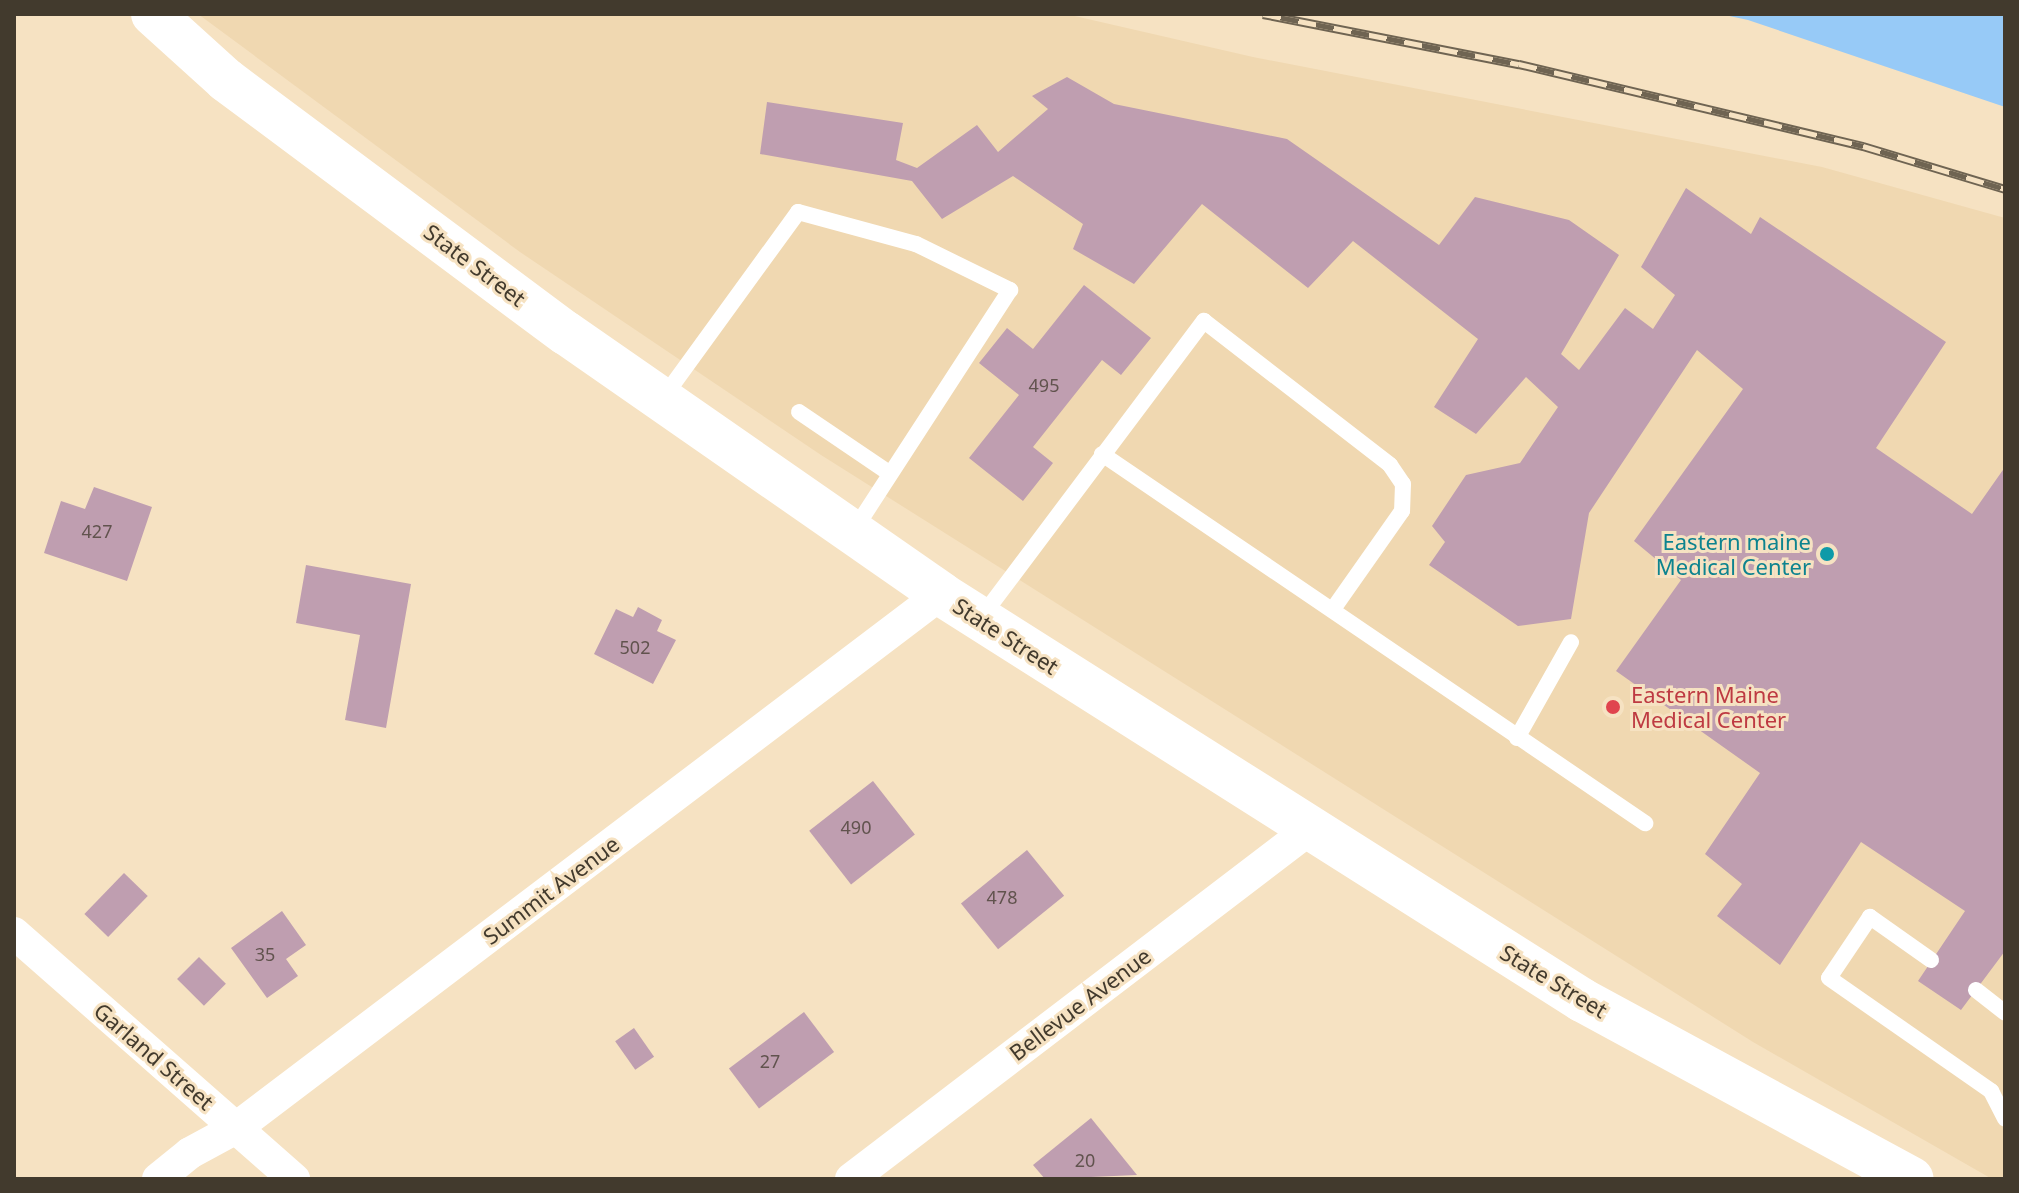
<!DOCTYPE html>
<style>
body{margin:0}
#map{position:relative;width:2019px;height:1193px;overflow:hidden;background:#f6e2c2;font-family:"Noto Sans",sans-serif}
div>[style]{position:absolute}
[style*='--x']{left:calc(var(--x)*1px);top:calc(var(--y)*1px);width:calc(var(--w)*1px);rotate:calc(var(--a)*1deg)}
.built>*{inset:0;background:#f0d8b1}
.water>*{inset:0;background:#97caf7}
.building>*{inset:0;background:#bf9eb0;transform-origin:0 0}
.service>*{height:16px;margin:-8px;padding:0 8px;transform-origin:8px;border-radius:8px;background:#fff}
.minor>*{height:32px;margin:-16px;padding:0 16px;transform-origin:16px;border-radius:16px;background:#fff}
.primary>*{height:44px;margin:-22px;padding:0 22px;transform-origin:22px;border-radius:22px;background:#fff}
.rail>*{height:9px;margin-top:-4.5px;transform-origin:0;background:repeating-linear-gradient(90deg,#f6e2c2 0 18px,#6f6452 0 36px);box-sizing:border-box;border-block:2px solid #6f6452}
.dots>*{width:22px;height:22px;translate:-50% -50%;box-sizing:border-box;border:4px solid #f6e2c2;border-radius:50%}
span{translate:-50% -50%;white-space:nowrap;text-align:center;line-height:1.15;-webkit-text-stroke:6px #f6e2c2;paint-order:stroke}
.number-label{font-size:18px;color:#61534e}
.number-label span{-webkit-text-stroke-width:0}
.street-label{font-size:22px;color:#423a2d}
.culture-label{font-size:22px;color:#0d838f}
.right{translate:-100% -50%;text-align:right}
.health-label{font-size:22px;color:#be3a42}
.left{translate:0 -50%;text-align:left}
.frame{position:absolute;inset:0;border:16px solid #423a2d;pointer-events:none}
</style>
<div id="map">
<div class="built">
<div style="clip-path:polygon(198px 14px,1066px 14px,1253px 57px,1822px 167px,2005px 218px,2005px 1179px,1992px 1179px,1753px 1042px,821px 455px,520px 252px)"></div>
</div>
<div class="water">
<div style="clip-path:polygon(1720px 14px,2005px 14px,2005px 107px,1748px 20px)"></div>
</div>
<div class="building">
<div style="clip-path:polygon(1067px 77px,1114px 104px,1287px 139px,1439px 245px,1475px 197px,1569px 220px,1619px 255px,1561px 354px,1579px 370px,1625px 308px,1653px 329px,1675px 295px,1641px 267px,1686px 188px,1751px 234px,1760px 217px,1946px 342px,1876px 448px,1972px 514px,2005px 467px,2005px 951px,1961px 1010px,1918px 981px,1965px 911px,1861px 842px,1780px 965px,1717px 916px,1742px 884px,1705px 854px,1760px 773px,1616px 671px,1681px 580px,1634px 541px,1743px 389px,1697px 350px,1589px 513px,1571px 619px,1518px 626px,1429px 565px,1445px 542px,1432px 526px,1466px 475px,1520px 463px,1558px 407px,1526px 377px,1476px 434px,1434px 407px,1478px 339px,1353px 241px,1308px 288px,1202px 204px,1134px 284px,1073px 249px,1083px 224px,1013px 176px,942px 219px,912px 181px,760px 154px,767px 102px,903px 123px,896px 160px,917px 168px,977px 125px,998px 152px,1048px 109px,1032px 96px)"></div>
<div style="clip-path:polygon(1084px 285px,1151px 338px,1121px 375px,1102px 360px,1033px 447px,1053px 463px,1023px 501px,969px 458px,1019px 395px,979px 363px,1007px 328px,1033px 349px)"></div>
<div style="clip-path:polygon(94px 487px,152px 507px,127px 581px,44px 553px,61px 501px,85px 509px)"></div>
<div style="clip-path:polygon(306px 565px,411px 584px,386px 728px,345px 720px,360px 635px,296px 623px)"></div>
<div style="clip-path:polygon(638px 607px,662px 620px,657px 631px,676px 640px,653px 684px,594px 654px,616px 609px,633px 617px)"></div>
<div style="left:873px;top:781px;width:68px;height:81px;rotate:52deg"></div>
<div style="left:1027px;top:850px;width:59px;height:85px;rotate:51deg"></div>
<div style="left:124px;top:873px;width:33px;height:57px;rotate:44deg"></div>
<div style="clip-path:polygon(282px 911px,306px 945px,286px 959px,298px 976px,267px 998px,231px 948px)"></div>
<div style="left:199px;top:957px;width:38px;height:31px;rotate:45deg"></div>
<div style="left:804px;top:1012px;width:50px;height:94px;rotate:53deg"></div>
<div style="left:634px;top:1028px;width:35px;height:23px;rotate:55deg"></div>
<div style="clip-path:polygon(1091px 1118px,1137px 1175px,1045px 1179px,1033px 1165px)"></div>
</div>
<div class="service">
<div style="--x:663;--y:398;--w:230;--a:-54"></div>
<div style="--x:798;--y:212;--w:122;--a:15.2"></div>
<div style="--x:916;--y:244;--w:105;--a:26.1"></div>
<div style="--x:1010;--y:290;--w:288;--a:123"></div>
<div style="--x:799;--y:412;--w:109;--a:34.1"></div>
<div style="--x:1102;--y:454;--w:657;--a:34.2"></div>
<div style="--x:980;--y:619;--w:373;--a:-53.1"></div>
<div style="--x:1204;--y:321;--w:235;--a:37.7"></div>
<div style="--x:1390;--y:465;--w:23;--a:56"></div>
<div style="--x:1403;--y:484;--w:27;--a:92"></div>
<div style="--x:1402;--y:511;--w:120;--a:125.1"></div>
<div style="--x:1517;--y:738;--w:110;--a:-60.6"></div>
<div style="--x:1931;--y:960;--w:75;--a:-144.8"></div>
<div style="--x:1870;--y:917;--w:73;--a:123.9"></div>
<div style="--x:1829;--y:978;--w:198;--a:34.9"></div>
<div style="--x:1991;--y:1091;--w:31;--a:63"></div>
<div style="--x:1976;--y:990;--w:37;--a:38"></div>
</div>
<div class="minor">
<div style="--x:14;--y:933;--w:373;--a:41.3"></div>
<div style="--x:158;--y:1179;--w:41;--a:-39.1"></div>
<div style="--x:190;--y:1153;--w:52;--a:-28.5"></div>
<div style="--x:236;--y:1128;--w:884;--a:-37.14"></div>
<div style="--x:851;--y:1179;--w:577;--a:-37.33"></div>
</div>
<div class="primary">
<div style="--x:153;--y:14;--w:98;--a:42.1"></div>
<div style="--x:226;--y:80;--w:424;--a:36.7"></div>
<div style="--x:566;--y:333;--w:457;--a:34.8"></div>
<div style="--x:941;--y:594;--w:759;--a:32.35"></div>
<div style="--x:1582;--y:1000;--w:375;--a:28.5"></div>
</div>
<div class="rail">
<div style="--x:1263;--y:14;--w:261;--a:11.1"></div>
<div style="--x:1519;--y:64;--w:354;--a:13.4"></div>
<div style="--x:1863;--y:146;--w:148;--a:16.8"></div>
</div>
<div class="dots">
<div style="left:1827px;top:554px;background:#0f9aa8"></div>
<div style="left:1613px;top:707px;background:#e0444e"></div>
</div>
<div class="number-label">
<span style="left:1044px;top:385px">495</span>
<span style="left:97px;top:531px">427</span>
<span style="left:635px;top:647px">502</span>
<span style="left:856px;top:827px">490</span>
<span style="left:1002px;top:897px">478</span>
<span style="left:265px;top:954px">35</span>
<span style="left:770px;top:1061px">27</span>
<span style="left:1085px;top:1160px">20</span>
</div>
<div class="street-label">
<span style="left:475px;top:265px;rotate:37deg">State Street</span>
<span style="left:1006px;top:636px;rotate:33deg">State Street</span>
<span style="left:551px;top:890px;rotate:-37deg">Summit Avenue</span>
<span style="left:1554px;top:981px;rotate:31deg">State Street</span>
<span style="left:1080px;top:1004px;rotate:-37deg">Bellevue Avenue</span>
<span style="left:154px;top:1056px;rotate:41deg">Garland Street</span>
</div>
<div class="culture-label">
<span class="right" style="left:1811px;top:554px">Eastern maine<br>Medical Center</span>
</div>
<div class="health-label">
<span class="left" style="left:1631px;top:707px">Eastern Maine<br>Medical Center</span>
</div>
<div class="frame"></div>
</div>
